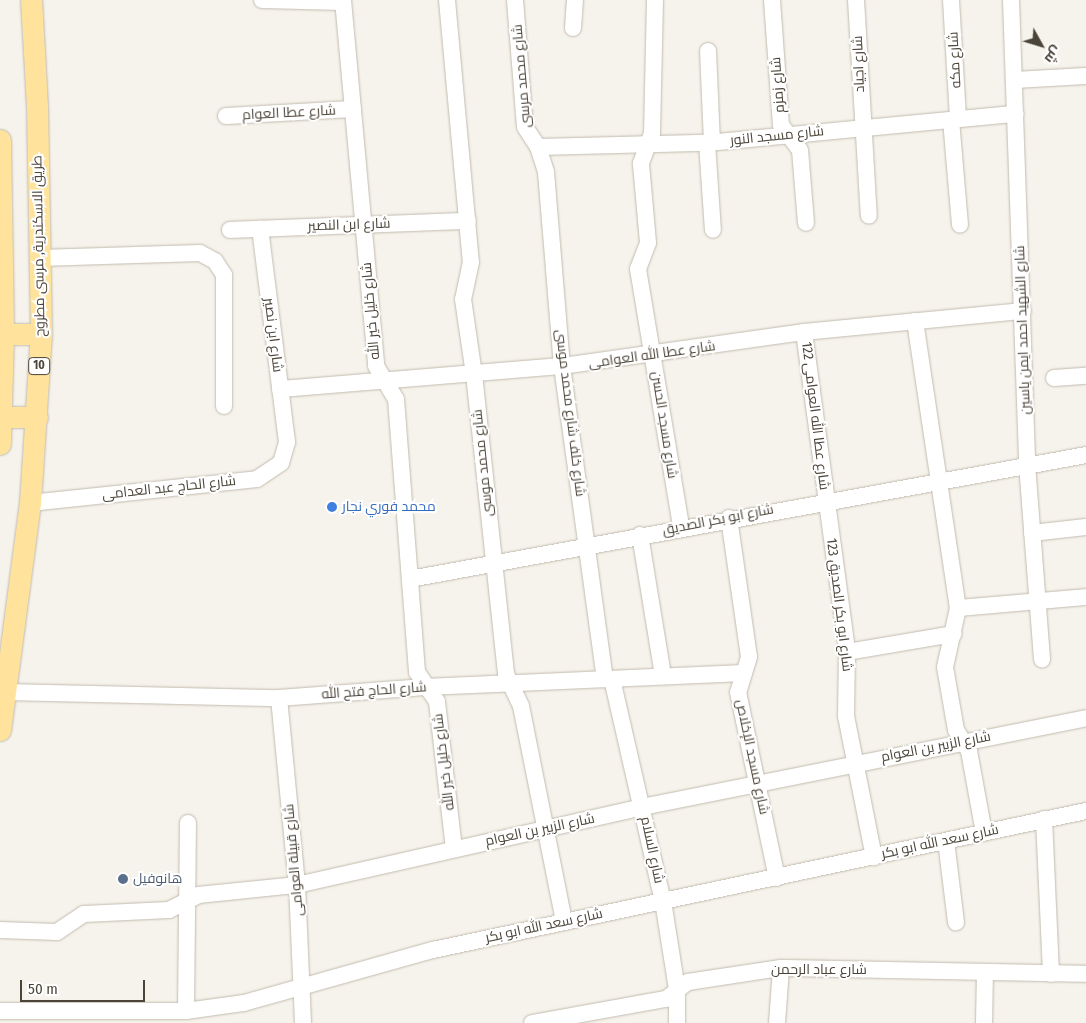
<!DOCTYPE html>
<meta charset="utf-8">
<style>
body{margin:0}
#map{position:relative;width:1086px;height:1023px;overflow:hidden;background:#f6f3ec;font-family:"Fira Sans Condensed",Cairo,sans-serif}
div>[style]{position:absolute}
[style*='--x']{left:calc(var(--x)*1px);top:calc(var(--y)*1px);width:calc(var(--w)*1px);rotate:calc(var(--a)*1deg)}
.roads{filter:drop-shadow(0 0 1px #c2bbae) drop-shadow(0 0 1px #c2bbae)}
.minor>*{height:16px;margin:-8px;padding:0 8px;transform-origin:8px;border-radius:8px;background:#fff}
.major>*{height:21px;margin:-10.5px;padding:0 10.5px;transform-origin:10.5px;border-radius:10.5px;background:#ffe39c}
.dots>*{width:14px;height:14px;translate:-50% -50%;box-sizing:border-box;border:2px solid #fff;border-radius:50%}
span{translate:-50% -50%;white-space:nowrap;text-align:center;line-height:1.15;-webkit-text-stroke:4px #fff;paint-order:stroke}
.shield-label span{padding:1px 4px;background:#fff;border:1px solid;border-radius:4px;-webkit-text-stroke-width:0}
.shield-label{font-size:12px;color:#4b4439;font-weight:700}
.street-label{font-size:14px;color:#4b4439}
.shop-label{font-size:14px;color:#366cbe}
.left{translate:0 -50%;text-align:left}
.service-label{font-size:14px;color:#4e5e75}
.north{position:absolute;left:1016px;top:20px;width:50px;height:50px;-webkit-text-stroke:4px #fff;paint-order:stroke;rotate:129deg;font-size:14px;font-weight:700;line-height:20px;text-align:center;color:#4b4439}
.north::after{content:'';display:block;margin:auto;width:18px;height:22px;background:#4b4439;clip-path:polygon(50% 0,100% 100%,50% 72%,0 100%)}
.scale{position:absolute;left:20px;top:980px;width:125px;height:22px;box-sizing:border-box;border:2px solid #4b4439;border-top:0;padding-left:6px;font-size:15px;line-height:18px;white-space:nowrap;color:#4b4439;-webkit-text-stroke:4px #fff;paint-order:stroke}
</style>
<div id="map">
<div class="roads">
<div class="minor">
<div style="--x:262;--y:0;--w:81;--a:1.4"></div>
<div style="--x:343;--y:0;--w:367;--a:84.8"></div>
<div style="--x:376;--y:366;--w:39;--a:59"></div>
<div style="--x:396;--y:399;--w:274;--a:85.6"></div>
<div style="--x:417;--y:672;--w:36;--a:56"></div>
<div style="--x:437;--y:702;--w:148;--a:83.4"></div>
<div style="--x:447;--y:0;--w:263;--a:84.8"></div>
<div style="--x:471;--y:262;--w:38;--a:102"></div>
<div style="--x:463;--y:299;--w:76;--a:81.7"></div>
<div style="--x:474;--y:374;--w:302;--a:83.9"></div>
<div style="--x:506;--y:674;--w:35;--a:65"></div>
<div style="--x:521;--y:706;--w:219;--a:78.7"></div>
<div style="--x:515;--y:0;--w:127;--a:85.5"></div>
<div style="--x:525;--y:127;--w:24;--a:57"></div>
<div style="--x:538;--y:147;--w:26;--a:72"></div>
<div style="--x:546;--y:172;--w:195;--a:85.3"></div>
<div style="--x:562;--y:366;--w:316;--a:82.2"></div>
<div style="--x:655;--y:0;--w:133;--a:91.3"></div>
<div style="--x:652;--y:133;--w:33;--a:110"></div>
<div style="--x:641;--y:164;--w:79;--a:84.9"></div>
<div style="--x:648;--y:243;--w:28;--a:111"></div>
<div style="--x:638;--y:269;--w:262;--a:80.5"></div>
<div style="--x:772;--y:0;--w:125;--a:85.9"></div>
<div style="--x:781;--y:125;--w:31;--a:53"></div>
<div style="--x:800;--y:150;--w:73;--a:85.3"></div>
<div style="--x:856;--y:0;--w:216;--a:86.6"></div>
<div style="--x:951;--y:0;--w:119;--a:86.6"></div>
<div style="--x:1011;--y:0;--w:464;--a:88"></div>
<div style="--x:1027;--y:464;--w:196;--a:85.6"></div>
<div style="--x:573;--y:28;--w:28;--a:-86"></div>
<div style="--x:708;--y:51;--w:92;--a:87.5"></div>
<div style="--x:1014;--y:80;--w:72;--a:-3.2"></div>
<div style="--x:226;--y:116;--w:127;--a:-3.2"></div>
<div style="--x:951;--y:120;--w:105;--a:85.1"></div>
<div style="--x:707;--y:143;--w:87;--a:86.1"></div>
<div style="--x:538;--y:147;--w:169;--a:-1.4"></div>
<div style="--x:707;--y:143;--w:310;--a:-5.4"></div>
<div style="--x:230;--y:230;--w:238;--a:-2.2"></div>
<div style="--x:40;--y:258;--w:160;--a:-1.8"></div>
<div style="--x:200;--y:253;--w:17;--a:28"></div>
<div style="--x:215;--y:261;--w:17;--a:57"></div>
<div style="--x:224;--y:275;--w:131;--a:90"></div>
<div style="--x:915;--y:321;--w:290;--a:81.5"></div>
<div style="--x:958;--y:608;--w:60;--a:102.4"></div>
<div style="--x:945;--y:667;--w:64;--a:80.1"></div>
<div style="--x:956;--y:730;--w:25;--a:58"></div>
<div style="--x:969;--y:751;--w:83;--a:79.6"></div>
<div style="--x:804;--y:332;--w:323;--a:82.3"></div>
<div style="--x:847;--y:652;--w:64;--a:90.9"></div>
<div style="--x:846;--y:716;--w:144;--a:78.8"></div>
<div style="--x:1054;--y:378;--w:32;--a:-4"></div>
<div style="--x:280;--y:389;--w:283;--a:-4.7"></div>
<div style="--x:562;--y:366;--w:244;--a:-8"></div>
<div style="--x:804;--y:332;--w:220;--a:-5.5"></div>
<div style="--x:30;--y:503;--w:228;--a:-6"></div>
<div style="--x:257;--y:479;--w:29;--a:-34"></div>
<div style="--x:281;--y:463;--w:22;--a:-74"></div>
<div style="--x:287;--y:442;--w:215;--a:-97.2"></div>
<div style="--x:729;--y:518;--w:140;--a:81.8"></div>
<div style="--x:749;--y:657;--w:37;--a:107"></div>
<div style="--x:738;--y:692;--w:190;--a:78.2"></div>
<div style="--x:1032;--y:533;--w:54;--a:-6.3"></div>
<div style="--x:640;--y:535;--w:143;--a:80.7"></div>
<div style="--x:410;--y:579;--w:687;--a:-10.39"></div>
<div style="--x:958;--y:608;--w:128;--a:-4.9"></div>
<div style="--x:847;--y:652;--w:108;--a:-9.6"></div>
<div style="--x:612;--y:679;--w:228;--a:77.1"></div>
<div style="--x:663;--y:901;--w:89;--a:81"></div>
<div style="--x:677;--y:989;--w:34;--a:90"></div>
<div style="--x:5;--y:692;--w:274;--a:1.3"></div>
<div style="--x:279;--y:698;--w:146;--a:-4.3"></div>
<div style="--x:425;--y:687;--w:319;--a:-2.5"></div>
<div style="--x:279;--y:698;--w:188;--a:84.5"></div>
<div style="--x:297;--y:885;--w:138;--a:87.5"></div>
<div style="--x:1044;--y:819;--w:155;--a:87.4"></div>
<div style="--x:946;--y:841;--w:82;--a:83"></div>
<div style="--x:0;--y:930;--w:57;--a:2"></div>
<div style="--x:57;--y:932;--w:32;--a:-34"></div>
<div style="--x:84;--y:914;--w:85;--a:-2.7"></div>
<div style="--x:169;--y:910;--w:33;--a:-27"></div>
<div style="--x:198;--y:895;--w:100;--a:-5.8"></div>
<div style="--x:297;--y:885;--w:354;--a:-12.7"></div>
<div style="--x:642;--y:807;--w:453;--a:-11.3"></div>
<div style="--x:0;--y:1011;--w:186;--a:0"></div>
<div style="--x:186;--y:1011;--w:59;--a:-7.9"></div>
<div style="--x:244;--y:1003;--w:196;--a:-15.7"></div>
<div style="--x:433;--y:950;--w:668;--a:-12.02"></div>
<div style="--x:186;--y:1011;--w:188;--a:-89.4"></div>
<div style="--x:532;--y:1023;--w:136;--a:-10.2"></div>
<div style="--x:666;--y:999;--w:28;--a:-38"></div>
<div style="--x:688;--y:982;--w:94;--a:-8.6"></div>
<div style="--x:781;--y:968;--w:305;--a:1.1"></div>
<div style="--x:777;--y:1023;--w:55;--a:-85.8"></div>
<div style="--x:984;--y:1023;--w:51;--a:-88.9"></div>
</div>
<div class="major">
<div style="--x:0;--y:140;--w:194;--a:89.1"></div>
<div style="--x:3;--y:334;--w:110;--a:91.6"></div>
<div style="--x:3;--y:334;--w:38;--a:0"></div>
<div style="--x:2;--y:417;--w:35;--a:0"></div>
<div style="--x:0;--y:730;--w:229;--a:-82.5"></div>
<div style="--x:30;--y:503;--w:169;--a:-86.3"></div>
<div style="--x:41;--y:334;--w:228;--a:-91"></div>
<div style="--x:37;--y:106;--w:106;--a:-93.2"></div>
</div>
</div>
<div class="dots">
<div style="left:332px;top:507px;background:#3f7fe0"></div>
<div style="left:123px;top:879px;background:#5c6f8a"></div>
</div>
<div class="shield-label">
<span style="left:39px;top:366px">10</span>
</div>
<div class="street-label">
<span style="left:955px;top:60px;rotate:-93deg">شارع مكه</span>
<span style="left:859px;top:64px;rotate:-92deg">شارع اجياد</span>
<span style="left:522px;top:76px;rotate:-95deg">شارع محمد مرسى</span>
<span style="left:778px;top:85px;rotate:-94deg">شارع زمزم</span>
<span style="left:289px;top:113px;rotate:-3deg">شارع عطا العوام</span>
<span style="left:777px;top:136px;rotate:-6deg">شارع مسجد النور</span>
<span style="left:349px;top:225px;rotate:-2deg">شارع ابن النصير</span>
<span style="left:39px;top:246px;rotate:-91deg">طريق الاسكندرية, مرسى مطروح</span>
<span style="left:371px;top:311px;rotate:-95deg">شارع خليل خير الله</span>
<span style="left:1023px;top:330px;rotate:-92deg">شارع الشهيد احمد ايمن ياسين</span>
<span style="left:273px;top:335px;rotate:83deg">شارع ابن نصير</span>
<span style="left:652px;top:355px;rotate:-8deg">شارع عطا الله العوامى</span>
<span style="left:570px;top:413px;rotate:83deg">شارع خلف شارع محمد موسى</span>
<span style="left:815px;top:416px;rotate:83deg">شارع عطا الله العوامى 122</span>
<span style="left:664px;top:425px;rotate:81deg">شارع مسجد الحسن</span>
<span style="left:483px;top:463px;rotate:-96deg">شارع محمد موسى</span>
<span style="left:169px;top:488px;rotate:-6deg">شارع الحاج عبد العدامى</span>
<span style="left:718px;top:520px;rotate:-11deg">شارع ابو بكر الصديق</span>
<span style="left:839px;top:605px;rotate:83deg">شارع ابو بكر الصديق 123</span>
<span style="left:374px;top:691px;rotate:-4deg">شارع الحاج فتح الله</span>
<span style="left:936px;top:747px;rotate:-11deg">شارع الزبير بن العوام</span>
<span style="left:752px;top:757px;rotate:78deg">شارع مسجد الإخلاص</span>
<span style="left:444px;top:762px;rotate:-97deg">شارع خليل خير الله</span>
<span style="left:540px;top:830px;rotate:-12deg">شارع الزبير بن العوام</span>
<span style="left:940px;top:842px;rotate:-12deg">شارع سعد الله ابو بكر</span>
<span style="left:652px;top:850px;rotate:78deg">شارع السلام</span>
<span style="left:294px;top:860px;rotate:-95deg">شارع قبيلة العوامى</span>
<span style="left:544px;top:926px;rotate:-12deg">شارع سعد الله ابو بكر</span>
<span style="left:819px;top:970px">شارع عباد الرحمن</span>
</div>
<div class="shop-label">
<span class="left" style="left:342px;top:507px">محمد فوري نجار</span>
</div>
<div class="service-label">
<span class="left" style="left:133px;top:879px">هانوفيل</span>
</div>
<div class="north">ش</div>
<div class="scale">50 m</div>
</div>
